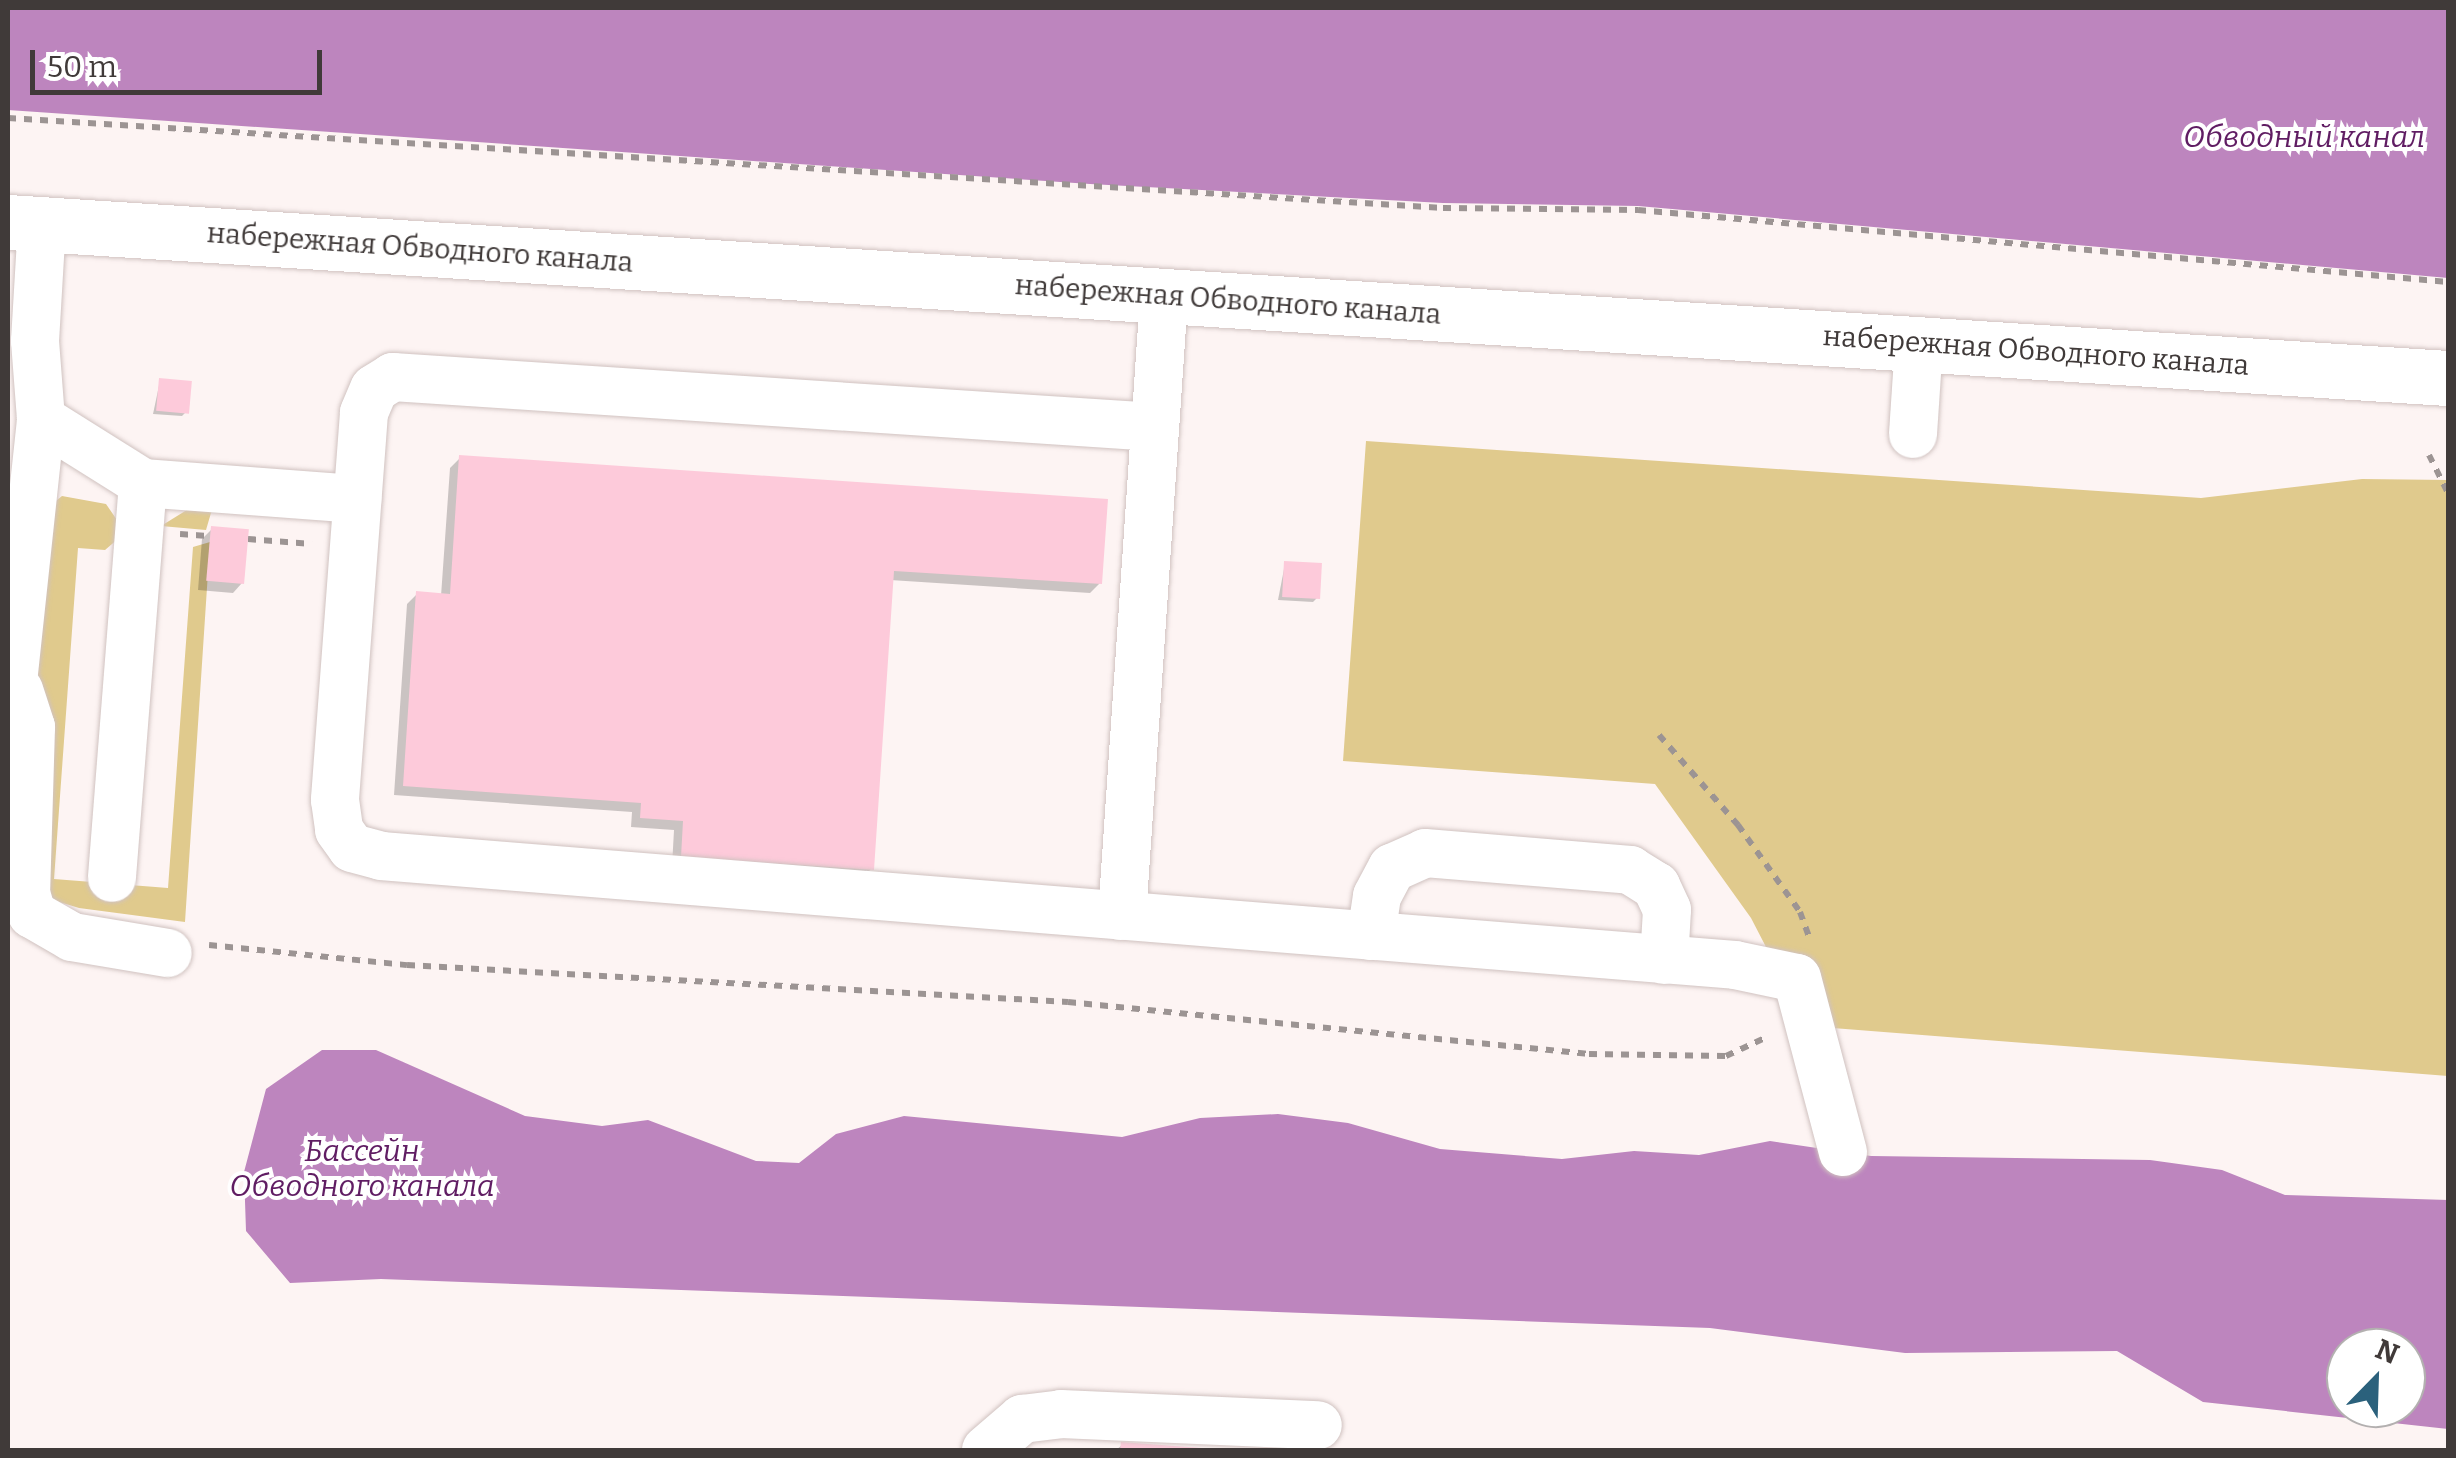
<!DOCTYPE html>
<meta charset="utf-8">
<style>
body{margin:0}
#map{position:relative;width:2456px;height:1458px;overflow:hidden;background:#fdf4f3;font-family:Bitter,serif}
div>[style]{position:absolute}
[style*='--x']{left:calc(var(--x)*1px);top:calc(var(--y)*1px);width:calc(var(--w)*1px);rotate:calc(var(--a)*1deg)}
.green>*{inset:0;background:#e0ca8d}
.water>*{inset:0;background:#bd85be}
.shadow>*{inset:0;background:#0003}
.building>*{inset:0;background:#fdcada;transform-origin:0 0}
.path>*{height:6px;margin-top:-3px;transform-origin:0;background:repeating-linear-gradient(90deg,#9c9493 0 8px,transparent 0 16px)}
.roads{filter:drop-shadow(0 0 2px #d0c2c0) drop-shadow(0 0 2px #d0c2c0)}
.minor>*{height:48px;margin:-24px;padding:0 24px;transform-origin:24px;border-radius:24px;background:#fff}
.major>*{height:55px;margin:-27.5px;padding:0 27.5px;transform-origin:27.5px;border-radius:27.5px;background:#fff}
span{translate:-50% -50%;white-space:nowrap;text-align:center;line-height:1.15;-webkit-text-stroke:8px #fff;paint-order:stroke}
.street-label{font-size:28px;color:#403a39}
.water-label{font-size:30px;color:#601d63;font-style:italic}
.frame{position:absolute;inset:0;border:10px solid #403a39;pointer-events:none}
.north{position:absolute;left:2326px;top:1328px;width:100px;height:100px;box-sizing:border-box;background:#fff;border:2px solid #b3b0b0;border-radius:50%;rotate:23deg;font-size:28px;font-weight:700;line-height:40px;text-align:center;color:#403a39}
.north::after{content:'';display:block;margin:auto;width:35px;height:45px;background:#2b617c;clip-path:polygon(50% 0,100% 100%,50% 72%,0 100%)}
.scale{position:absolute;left:30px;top:50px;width:292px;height:45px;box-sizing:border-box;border:5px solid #403a39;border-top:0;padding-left:12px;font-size:30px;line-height:35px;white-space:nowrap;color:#403a39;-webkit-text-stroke:8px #fff;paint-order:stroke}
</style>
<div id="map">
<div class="green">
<div style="clip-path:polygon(1366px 441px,2201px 498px,2362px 479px,2448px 480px,2448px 1076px,1807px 1026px,1751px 918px,1655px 784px,1343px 761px)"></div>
<div style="clip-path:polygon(62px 496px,106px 504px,117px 520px,119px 538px,105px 550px,78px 548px,54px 879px,168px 888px,193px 547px,210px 542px,185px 922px,79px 908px,43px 897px,31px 658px,46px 509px)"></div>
<div style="clip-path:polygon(213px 506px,206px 530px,161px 526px,190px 508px)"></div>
</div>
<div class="water">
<div style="clip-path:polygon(8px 8px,2448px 8px,2448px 278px,1638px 206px,1443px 203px,1090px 184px,8px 110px)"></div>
<div style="clip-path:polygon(evenodd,322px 1050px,376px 1050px,525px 1116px,602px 1126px,648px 1120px,756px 1161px,799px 1163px,836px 1134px,904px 1116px,1122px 1137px,1200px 1118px,1278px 1114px,1348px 1123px,1440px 1149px,1562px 1159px,1634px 1151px,1699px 1155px,1770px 1141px,1871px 1156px,2150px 1160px,2222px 1170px,2285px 1195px,2448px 1200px,2448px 1429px,2203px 1402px,2117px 1351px,1905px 1353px,1710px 1328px,381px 1279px,290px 1283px,246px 1231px,244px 1172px,266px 1089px,322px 1050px,2346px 1348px,2406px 1348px,2406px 1408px,2346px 1408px,2346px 1348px)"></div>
</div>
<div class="shadow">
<div style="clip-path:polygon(160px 381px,186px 412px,182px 416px,153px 414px)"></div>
<div style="clip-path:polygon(460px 458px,1100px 583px,1090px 593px,890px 580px,871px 869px,861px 879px,672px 866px,674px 830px,631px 827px,632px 812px,394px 795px,407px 604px,417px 594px,441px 596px,450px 468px)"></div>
<div style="clip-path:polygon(212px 529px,242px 583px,233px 593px,198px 590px,202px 539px)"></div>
<div style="clip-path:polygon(1285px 564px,1317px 598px,1313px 602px,1278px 600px)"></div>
<div style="clip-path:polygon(1122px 1445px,1209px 1450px,1116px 1450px)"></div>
</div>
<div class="building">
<div style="left:159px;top:378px;width:33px;height:33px;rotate:5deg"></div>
<div style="clip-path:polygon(459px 455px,1108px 499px,1102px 584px,894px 571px,874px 870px,681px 857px,683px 821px,640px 818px,641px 803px,403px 786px,416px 591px,450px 594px)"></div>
<div style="left:211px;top:526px;width:38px;height:55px;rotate:5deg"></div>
<div style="left:1284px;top:561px;width:38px;height:36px;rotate:3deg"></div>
<div style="clip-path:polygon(1121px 1442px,1202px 1448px,1202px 1450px,1120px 1450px)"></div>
</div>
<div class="path">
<div style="--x:8;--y:118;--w:1438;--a:3.59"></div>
<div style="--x:1443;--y:208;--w:195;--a:0.6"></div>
<div style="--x:1638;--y:210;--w:813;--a:5.08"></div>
<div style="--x:2429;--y:455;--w:42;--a:63.4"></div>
<div style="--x:180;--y:534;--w:31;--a:4"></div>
<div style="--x:248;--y:539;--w:64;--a:4.5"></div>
<div style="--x:1659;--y:735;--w:120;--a:48.7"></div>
<div style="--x:1738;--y:825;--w:107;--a:54.5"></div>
<div style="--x:1800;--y:912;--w:27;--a:70"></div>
<div style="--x:209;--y:945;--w:199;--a:5.8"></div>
<div style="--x:407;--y:965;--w:662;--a:3.2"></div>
<div style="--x:1068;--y:1002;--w:524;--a:5.7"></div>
<div style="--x:1589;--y:1054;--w:137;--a:0.8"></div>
<div style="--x:1726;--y:1056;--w:47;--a:-24.9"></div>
</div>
<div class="roads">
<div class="minor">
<div style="--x:41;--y:419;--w:120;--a:32.1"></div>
<div style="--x:143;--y:483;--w:396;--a:94.5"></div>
<div style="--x:1155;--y:427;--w:764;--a:-176.25"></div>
<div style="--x:393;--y:377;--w:22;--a:148"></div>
<div style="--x:374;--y:389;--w:26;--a:113"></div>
<div style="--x:364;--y:413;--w:388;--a:94.3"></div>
<div style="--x:335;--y:800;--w:30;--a:82"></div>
<div style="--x:339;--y:830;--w:22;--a:54"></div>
<div style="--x:352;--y:848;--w:30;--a:15"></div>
<div style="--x:381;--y:856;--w:1358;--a:4.6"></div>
<div style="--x:1735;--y:965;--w:63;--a:11.8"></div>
<div style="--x:1797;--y:978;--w:180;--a:75.2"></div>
<div style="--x:1913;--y:434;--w:91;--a:-86.2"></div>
<div style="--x:143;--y:483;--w:215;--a:4.3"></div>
<div style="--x:19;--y:690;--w:39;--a:72"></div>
<div style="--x:31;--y:727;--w:166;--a:91.7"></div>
<div style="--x:26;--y:893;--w:22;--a:74"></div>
<div style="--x:32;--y:914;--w:46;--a:29.9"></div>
<div style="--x:72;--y:937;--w:97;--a:9.5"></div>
<div style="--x:8;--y:729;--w:312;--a:-83.9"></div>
<div style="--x:41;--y:419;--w:78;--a:-94.4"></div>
<div style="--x:35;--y:341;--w:118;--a:-86.6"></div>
<div style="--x:1122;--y:916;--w:621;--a:-86.12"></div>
<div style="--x:1371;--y:936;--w:40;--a:-81.5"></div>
<div style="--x:1377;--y:896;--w:32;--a:-62"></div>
<div style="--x:1392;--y:868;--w:36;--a:-24"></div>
<div style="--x:1425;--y:853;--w:206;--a:4.7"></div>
<div style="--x:1630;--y:870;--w:31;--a:32"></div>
<div style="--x:1656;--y:886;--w:26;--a:65"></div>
<div style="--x:1667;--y:910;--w:50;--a:93.4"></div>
<div style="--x:986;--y:1450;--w:48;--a:-40.7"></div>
<div style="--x:1022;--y:1419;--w:39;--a:-7"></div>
<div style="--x:1061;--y:1414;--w:257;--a:2.5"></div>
</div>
<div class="major">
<div style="--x:8;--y:222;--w:2445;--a:3.66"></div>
</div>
</div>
<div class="street-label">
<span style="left:420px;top:248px;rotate:4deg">набережная Обводного канала</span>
<span style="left:1228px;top:300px;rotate:4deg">набережная Обводного канала</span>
<span style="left:2036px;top:351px;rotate:4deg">набережная Обводного канала</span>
</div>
<div class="water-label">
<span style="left:2304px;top:137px">Обводный канал</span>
<span style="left:362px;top:1168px">Бассейн<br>Обводного канала</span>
</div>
<div class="frame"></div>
<div class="north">N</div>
<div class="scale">50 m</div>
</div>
